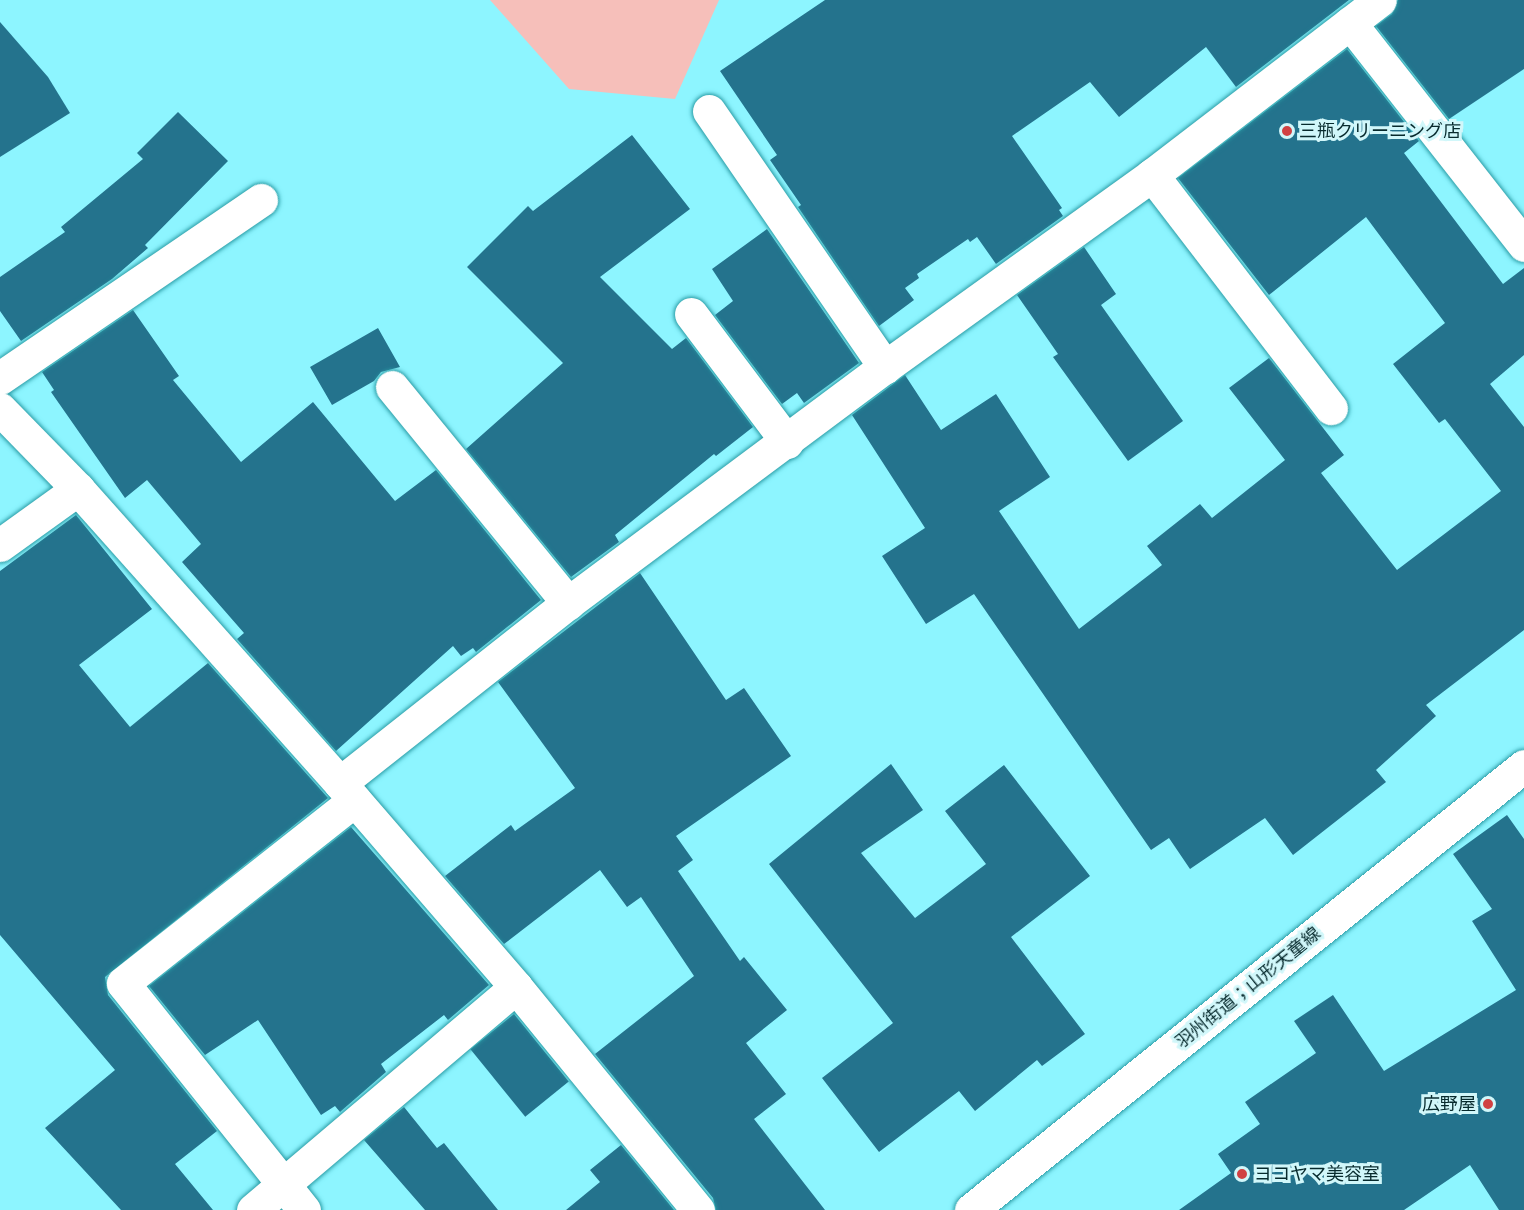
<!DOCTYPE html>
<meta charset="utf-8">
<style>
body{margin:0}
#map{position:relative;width:1524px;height:1210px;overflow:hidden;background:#8df5ff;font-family:"DejaVu Sans","Noto Sans JP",sans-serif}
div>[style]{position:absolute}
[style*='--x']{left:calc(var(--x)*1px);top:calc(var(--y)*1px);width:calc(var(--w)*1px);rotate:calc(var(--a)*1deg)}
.green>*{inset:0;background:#f6bfba}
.building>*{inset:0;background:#24738d;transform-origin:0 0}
.roads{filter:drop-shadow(0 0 2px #2a9ca6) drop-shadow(0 0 2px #2a9ca6)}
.minor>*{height:33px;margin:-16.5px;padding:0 16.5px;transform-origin:16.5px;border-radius:16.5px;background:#fff}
.major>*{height:33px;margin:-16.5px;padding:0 16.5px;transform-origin:16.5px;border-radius:16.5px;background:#fff}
.dots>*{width:16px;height:16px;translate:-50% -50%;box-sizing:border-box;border:3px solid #d1f7fa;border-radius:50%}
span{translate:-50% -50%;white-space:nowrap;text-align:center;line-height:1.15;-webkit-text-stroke:6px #d1f7fa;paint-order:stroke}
.poi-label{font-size:18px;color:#072a2d}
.left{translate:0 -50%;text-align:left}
.right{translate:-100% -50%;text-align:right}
.street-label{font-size:18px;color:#072a2d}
</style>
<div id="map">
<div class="green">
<div style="clip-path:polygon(490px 0,719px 0,675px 99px,569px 89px)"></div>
</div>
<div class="building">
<div style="clip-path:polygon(825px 0,1349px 0,1236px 87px,1206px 47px,1119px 117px,1090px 82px,1012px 136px,1062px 208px,1059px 210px,1063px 216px,996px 264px,977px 237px,970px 242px,968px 239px,917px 274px,919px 278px,905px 288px,914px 300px,879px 326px,798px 207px,801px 205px,770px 160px,777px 155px,720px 71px)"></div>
<div style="clip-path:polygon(1398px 0,1524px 0,1524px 69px,1449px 119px,1376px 26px,1392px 14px)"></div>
<div style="clip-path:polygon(0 22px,48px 77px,70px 113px,0 157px)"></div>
<div style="clip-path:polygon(1347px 49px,1419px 141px,1404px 153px,1503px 284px,1524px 268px,1524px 355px,1490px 384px,1524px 427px,1524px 630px,1426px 705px,1436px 716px,1376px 770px,1386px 782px,1293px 855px,1265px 818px,1190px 869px,1169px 838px,1151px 850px,974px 594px,926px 624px,882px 556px,925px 528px,852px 415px,905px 375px,941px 430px,996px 394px,1050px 477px,999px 511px,1079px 629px,1162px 565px,1147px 546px,1200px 504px,1212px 518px,1285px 460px,1229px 388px,1269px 358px,1344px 455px,1321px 473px,1397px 570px,1501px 491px,1445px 419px,1439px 423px,1393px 364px,1445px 323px,1366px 217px,1269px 295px,1178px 178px)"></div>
<div style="clip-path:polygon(178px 112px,228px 161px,145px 245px,148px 248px,112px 279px,21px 341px,0 311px,0 277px,65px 232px,61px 227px,143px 159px,137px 153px)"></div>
<div style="clip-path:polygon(632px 135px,690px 209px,600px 277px,672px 349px,686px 338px,753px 427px,716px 456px,714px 454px,615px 535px,619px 542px,571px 577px,466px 449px,563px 363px,467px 267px,528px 206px,533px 211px)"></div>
<div style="clip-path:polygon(767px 229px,859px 363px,804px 403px,797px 393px,782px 404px,715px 315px,733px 301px,712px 269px)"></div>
<div style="clip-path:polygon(1084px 247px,1116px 294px,1101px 305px,1183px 421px,1128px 461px,1053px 357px,1058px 354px,1017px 295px)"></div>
<div style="clip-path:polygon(133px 310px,179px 376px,173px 380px,241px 462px,313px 402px,395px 501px,436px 470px,541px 600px,476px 652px,473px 648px,461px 656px,453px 646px,336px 751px,237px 639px,244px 633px,182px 562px,201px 544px,147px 480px,125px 498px,51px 392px,54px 390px,42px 372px)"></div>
<div style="clip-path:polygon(378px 328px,400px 367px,381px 372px,374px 381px,332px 405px,310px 367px)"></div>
<div style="clip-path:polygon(76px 515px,152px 609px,79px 665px,130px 727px,208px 663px,328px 798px,105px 977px,108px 995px,217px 1131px,175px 1164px,213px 1210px,121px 1210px,45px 1128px,115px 1070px,0 935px,0 571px)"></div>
<div style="clip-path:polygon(640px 573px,726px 700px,744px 688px,791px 756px,676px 836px,693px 860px,678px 871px,740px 961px,744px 957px,787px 1010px,746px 1043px,786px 1094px,754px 1119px,825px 1210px,716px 1210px,713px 1198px,595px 1054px,694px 976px,641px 897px,627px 907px,600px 870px,504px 944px,445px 876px,511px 825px,515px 831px,575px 788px,498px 682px)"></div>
<div style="clip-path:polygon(891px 764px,923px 810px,861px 853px,915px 918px,986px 864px,945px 811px,1004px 765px,1090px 876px,1011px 937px,1085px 1034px,1042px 1066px,1037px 1060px,975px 1111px,959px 1091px,879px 1152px,822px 1078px,893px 1023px,769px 864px)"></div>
<div style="clip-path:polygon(1507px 815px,1524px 839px,1524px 1210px,1499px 1210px,1470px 1165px,1404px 1210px,1179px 1210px,1231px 1173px,1218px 1154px,1260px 1124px,1245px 1102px,1316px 1053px,1294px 1021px,1333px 995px,1384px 1071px,1516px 990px,1472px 921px,1492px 909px,1453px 854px)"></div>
<div style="clip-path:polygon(351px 827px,489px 985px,448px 1020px,444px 1015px,381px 1064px,386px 1072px,340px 1112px,335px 1106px,321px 1115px,258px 1020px,205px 1055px,149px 986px)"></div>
<div style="left:514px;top:1014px;width:87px;height:56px;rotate:51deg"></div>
<div style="clip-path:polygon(404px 1107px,437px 1148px,444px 1143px,498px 1210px,425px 1210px,364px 1140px)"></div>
<div style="clip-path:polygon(621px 1145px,674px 1210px,566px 1210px,600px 1182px,590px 1170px)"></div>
</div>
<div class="roads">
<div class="minor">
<div style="--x:1350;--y:23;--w:282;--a:51.9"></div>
<div style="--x:709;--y:111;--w:311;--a:55.5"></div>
<div style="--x:1152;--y:175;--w:294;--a:52.5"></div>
<div style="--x:691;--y:314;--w:160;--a:53.1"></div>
<div style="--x:0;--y:378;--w:316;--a:-34.3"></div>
<div style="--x:392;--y:387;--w:279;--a:50.8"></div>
<div style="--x:0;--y:409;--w:112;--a:45.7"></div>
<div style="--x:78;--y:489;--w:394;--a:48.3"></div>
<div style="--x:340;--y:783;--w:269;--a:49.2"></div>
<div style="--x:516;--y:987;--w:288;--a:50.8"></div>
<div style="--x:0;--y:545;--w:96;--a:-35.7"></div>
<div style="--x:340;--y:783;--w:290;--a:-38.3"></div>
<div style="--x:568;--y:603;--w:395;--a:-36.7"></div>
<div style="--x:885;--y:367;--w:329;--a:-35.7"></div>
<div style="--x:1152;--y:175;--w:287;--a:-37.5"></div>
<div style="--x:253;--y:1210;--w:345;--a:-40.3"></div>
<div style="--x:304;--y:1210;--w:290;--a:-128.6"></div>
<div style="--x:123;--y:983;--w:295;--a:-38.3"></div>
</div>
<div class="major">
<div style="--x:971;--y:1210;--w:709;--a:-38.76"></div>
</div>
</div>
<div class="dots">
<div style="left:1287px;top:131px;background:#d04143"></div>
<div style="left:1488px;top:1104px;background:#d04143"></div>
<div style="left:1242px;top:1174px;background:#d04143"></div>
</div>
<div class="poi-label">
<span class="left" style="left:1299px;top:131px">三瓶クリーニング店</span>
<span class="right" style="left:1476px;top:1104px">広野屋</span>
<span class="left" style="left:1254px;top:1174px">ヨコヤマ美容室</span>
</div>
<div class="street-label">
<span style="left:1248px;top:988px;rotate:-39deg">羽州街道；山形天童線</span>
</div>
</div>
